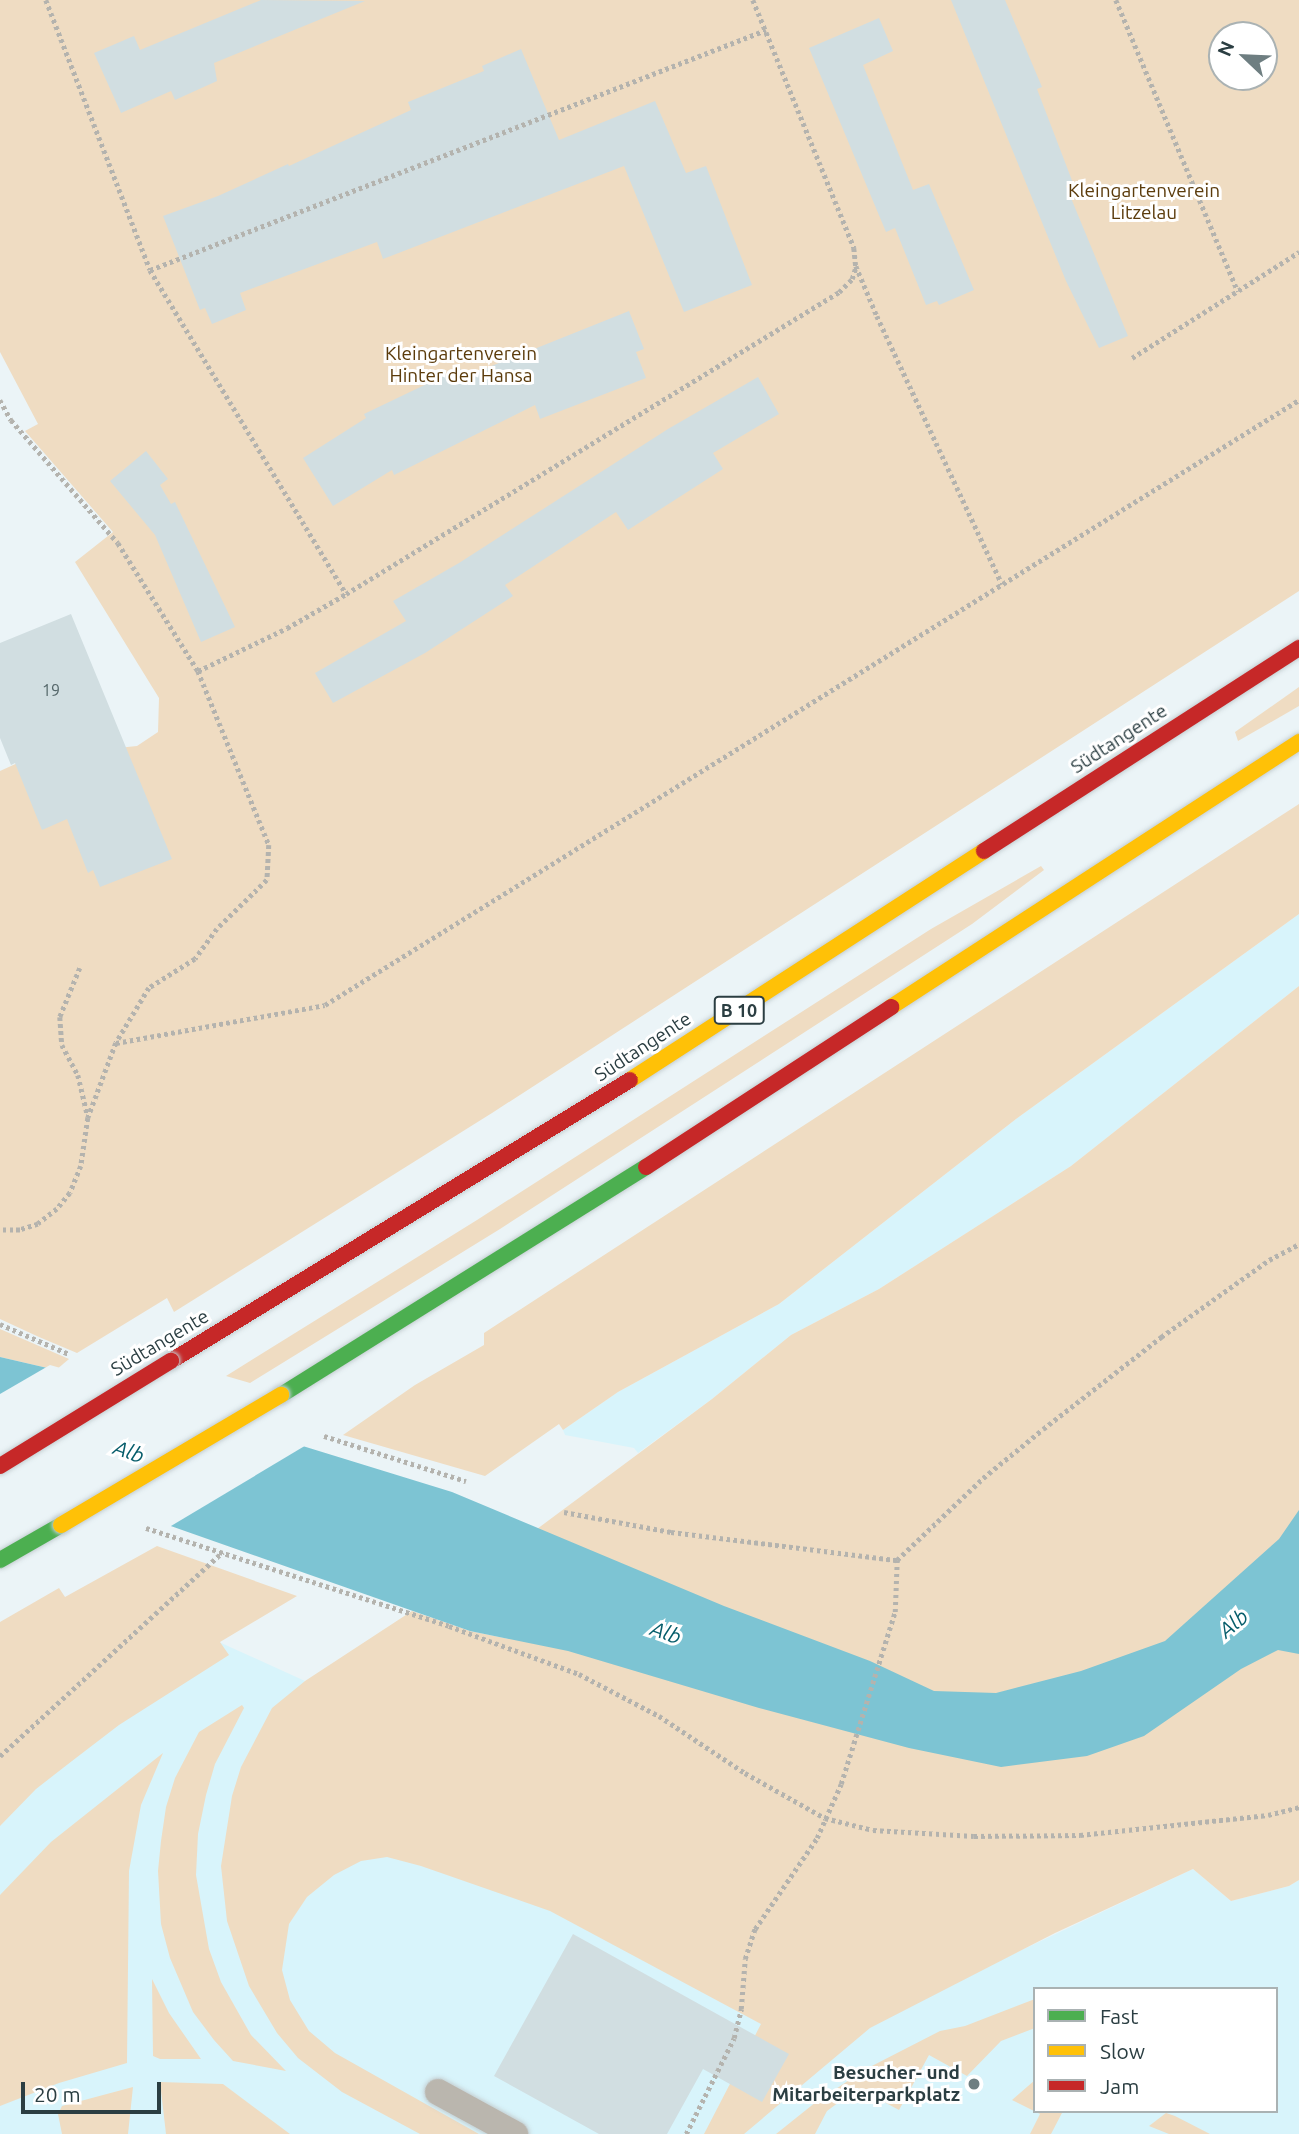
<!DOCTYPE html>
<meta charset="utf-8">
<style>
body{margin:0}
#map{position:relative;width:1299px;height:2134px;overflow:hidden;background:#ebf4f7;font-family:Ubuntu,sans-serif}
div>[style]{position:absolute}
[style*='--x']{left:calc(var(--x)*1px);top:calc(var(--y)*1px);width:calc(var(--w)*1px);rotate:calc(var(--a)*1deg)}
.built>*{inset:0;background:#d8f4fb}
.green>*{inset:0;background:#efdcc2}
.water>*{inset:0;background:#7dc4d3}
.pier>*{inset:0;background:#ebf4f7}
.building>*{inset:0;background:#d1dee1}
.path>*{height:4.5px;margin-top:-2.25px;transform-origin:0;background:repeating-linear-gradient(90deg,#b4b3ae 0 3.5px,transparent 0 7px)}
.roads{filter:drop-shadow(0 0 2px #c5cfd2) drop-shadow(0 0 2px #c5cfd2)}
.lane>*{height:26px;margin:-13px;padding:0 13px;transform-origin:13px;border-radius:13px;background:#bab6ae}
.fast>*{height:16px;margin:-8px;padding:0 8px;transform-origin:8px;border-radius:8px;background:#4caf50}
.slow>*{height:16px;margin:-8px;padding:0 8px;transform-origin:8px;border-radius:8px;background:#ffc107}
.jam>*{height:16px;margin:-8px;padding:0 8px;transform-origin:8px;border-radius:8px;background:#c62828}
.bridges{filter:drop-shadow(0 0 2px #c5cfd2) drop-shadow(0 0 2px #c5cfd2)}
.slow-bridge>*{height:16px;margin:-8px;padding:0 8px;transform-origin:8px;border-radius:8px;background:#ffc107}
.jam-bridge>*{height:16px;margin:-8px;padding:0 8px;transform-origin:8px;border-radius:8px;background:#c62828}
.dots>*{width:19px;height:19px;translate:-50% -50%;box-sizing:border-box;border:4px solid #fff;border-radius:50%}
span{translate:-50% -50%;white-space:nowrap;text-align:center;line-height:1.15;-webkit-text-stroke:6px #fff;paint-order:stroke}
.number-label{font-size:16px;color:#55676a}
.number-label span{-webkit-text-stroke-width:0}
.shield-label span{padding:2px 5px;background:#fff;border:2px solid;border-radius:5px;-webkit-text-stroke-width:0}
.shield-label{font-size:18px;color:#2b3e42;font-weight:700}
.park-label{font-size:19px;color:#5b3b0b}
.street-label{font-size:19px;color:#2b3e42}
.poi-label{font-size:19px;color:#2b3e42;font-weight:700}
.right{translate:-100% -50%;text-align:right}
.water-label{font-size:21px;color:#065d6b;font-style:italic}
.legend{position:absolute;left:1033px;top:1987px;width:245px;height:126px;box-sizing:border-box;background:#fff;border:2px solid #aab2b3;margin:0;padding:9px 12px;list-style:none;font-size:21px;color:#2b3e42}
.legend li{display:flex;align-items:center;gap:14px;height:35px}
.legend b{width:35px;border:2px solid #aab2b3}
.north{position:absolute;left:1208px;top:21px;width:70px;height:70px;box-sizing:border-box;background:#fff;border:2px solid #aab2b3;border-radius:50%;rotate:293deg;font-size:19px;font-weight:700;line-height:28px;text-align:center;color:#2b3e42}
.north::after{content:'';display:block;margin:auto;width:24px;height:32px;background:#6e7e81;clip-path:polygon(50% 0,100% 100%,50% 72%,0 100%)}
.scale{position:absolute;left:21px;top:2082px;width:140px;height:32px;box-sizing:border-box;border:4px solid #2b3e42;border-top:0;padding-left:9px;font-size:21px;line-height:24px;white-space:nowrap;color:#2b3e42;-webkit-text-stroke:5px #fff;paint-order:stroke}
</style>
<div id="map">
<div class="built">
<div style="clip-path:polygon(1299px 914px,1299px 986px,1071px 1166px,879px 1289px,791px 1335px,712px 1399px,638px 1453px,634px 1448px,565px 1435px,563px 1430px,618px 1392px,779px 1304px,1016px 1119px)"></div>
<div style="clip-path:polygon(evenodd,219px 1642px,305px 1681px,282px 1708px,1005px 1958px,1193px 1869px,1231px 1901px,1289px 1886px,1299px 1880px,1299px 2134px,0 2134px,0 1807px,219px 1642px,1035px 1989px,1276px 1989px,1276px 2111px,1035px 2111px,1035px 1989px)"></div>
</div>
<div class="green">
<div style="clip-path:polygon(evenodd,0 0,1299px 0,1299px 591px,492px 1113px,174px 1312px,167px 1298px,77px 1353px,39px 1337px,0 1319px,0 771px,31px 757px,137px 746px,158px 732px,159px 698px,75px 562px,113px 532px,25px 431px,38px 424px,0 352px,0 0,1222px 35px,1264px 35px,1264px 77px,1222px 77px,1222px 35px)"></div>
<div style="clip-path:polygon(1299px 687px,1299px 706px,1238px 741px,1235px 732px)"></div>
<div style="clip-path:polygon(1299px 804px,1299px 914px,1016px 1119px,779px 1304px,618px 1392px,563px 1430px,559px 1424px,485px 1476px,343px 1435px,415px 1385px,484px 1345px,484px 1333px)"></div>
<div style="clip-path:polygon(1041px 866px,1044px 870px,972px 924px,500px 1229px,250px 1383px,226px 1376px,477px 1220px,931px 929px)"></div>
<div style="clip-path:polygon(1299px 986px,1299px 1880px,1289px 1886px,1231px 1901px,1193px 1869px,1055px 1933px,870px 2028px,744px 2134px,704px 2134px,761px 2024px,550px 1911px,421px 1866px,387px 1857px,361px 1861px,334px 1875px,307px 1897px,289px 1924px,282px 1970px,290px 2000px,309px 2031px,335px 2053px,479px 2134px,420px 2134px,342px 2092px,298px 2058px,277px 2033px,249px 1986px,227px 1921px,221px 1866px,232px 1796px,241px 1767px,272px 1708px,305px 1681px,412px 1611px,470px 1631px,509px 1639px,574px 1545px,537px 1529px,712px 1399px,791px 1335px,879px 1289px,1071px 1166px)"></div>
<div style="clip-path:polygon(0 1329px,69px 1359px,56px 1370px,0 1357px)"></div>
<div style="clip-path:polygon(157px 1546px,297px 1596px,220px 1642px,229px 1655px,119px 1725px,72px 1761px,36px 1789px,0 1826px,0 1622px,59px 1588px,65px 1597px)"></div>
<div style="clip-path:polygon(242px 1705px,244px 1708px,215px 1764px,206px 1795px,198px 1834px,196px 1875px,209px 1949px,221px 1982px,251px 2035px,286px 2071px,233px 2061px,214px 2040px,193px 2012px,170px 1958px,161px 1924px,158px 1871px,161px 1841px,166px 1807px,175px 1778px,199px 1732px)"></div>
<div style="clip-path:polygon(163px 1753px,141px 1805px,129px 1871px,127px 2063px,59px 2083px,0 2106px,0 1895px,51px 1842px)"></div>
<div style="clip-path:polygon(152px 1979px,169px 2013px,201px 2059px,160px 2059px,153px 2056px)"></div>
<div style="clip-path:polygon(1035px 1999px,1035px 2028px,1001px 2041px,967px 2076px,929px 2055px,899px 2110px,858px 2088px,827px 2111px,815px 2134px,776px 2134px,816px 2102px,866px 2069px,940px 2031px,965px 2026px)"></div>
<div style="clip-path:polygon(1035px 2080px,1035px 2111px,1063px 2111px,1051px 2134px,1030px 2134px,1040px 2114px,1012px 2100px)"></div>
<div style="clip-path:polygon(160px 2082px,223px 2084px,290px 2134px,166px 2134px)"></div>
<div style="clip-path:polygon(133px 2087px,128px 2134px,62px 2134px,58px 2114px,62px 2106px)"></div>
<div style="clip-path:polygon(1166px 2113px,1175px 2116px,1210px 2134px,1169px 2134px,1149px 2126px)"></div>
</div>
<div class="water">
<div style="clip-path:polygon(0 1357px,56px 1370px,452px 1492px,724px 1606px,870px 1661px,934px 1691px,996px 1693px,1081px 1671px,1165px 1641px,1279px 1539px,1299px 1510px,1299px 1654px,1278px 1650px,1241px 1669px,1144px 1736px,1087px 1756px,1001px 1767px,909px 1748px,759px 1708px,568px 1651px,470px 1631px,128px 1511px,0 1471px)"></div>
</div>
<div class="pier">
<div style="clip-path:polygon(50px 1365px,57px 1367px,308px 1444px,166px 1529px,0 1475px,0 1394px)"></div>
</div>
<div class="building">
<div style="clip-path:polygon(261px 0,365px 1px,214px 63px,217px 81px,175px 100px,171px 91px,121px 113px,94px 53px,134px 36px,140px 50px)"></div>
<div style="clip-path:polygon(951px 0,1005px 0,1042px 87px,1037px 89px,1073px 183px,1066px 186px,1128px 336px,1099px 348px,1066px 281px)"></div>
<div style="clip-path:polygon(879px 18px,893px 51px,863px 65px,913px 190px,929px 184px,974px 290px,939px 305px,937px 301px,926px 305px,895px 228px,886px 232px,809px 48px)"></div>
<div style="clip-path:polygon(521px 49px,559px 140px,655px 101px,686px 173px,706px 166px,752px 285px,684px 312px,624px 166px,383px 259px,377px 242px,240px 293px,246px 310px,212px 324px,205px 308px,200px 310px,163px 216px,218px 196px,288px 164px,289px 166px,411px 110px,408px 102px,484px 71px,482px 66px)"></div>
<div style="clip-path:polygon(629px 311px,644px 349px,636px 352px,646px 378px,540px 419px,535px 405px,394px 475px,392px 470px,333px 506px,303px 458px,366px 418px,364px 414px,460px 368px,464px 377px)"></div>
<div style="clip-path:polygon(758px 377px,779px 414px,713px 453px,723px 469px,628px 530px,616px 512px,505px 585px,513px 596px,425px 653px,333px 703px,315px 673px,406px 621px,393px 601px,459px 563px,668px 429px)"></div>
<div style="clip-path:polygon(146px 451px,168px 479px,160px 485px,171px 504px,175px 502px,235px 627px,201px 642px,155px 535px,110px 481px)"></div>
<div style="clip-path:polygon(71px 614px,172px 859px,100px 887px,93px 870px,88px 873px,67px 819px,42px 830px,15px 763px,11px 765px,0 738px,0 643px)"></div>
<div style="clip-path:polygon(573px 1934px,789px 2054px,762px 2102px,703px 2069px,667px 2134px,599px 2134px,494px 2076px)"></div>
</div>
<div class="path">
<div style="--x:46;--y:0;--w:289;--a:68.9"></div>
<div style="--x:150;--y:270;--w:379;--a:58.8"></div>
<div style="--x:346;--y:594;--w:578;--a:-31.49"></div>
<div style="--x:839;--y:292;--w:18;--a:-45"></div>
<div style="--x:852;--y:279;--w:14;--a:-73"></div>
<div style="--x:753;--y:0;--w:268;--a:67.8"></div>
<div style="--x:854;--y:248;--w:18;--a:84"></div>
<div style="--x:856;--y:266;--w:54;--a:67.2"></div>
<div style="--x:877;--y:316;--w:296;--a:65"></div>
<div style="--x:1116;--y:0;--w:316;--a:67.3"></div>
<div style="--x:150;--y:270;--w:661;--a:-21.29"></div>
<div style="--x:1132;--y:358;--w:198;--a:-32.4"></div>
<div style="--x:0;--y:400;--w:23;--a:61"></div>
<div style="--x:11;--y:420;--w:163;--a:49"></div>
<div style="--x:118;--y:543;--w:151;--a:58"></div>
<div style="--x:198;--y:671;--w:188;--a:67.8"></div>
<div style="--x:269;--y:845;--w:35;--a:93"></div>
<div style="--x:267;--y:880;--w:70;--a:135.6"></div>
<div style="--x:217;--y:929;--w:37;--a:126"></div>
<div style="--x:195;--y:959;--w:54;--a:147.8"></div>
<div style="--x:149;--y:988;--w:64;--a:121"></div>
<div style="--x:116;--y:1043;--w:80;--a:110.5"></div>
<div style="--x:88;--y:1118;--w:49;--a:98.3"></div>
<div style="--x:81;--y:1166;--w:29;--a:112"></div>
<div style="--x:70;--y:1193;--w:21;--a:129"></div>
<div style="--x:57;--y:1209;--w:24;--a:142"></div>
<div style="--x:38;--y:1224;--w:19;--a:162"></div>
<div style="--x:20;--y:1230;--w:20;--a:180"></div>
<div style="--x:198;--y:671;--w:99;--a:-25.8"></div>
<div style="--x:287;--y:628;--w:68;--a:-30"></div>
<div style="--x:80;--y:968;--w:53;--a:112.2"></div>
<div style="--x:60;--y:1017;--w:28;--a:86"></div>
<div style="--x:62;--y:1045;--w:34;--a:62"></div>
<div style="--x:78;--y:1075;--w:43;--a:76.6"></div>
<div style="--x:116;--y:1043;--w:212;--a:-10.3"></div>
<div style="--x:325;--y:1005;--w:1147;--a:-31.85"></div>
<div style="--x:0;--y:1324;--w:75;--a:23.5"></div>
<div style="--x:324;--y:1436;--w:149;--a:17.6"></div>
<div style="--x:564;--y:1512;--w:109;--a:10.6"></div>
<div style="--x:671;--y:1532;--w:228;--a:7.1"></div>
<div style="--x:897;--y:1560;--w:119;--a:-43.6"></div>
<div style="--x:983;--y:1478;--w:77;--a:-39.2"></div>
<div style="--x:1043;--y:1429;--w:150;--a:-37.9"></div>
<div style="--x:1161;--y:1337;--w:133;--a:-35.5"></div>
<div style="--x:1269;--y:1260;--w:34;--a:-28"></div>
<div style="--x:146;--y:1528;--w:318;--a:17.9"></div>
<div style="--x:449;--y:1626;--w:139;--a:20.3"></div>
<div style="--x:579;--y:1674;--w:90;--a:27.7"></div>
<div style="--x:659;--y:1716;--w:103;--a:33.5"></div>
<div style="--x:745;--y:1773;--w:92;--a:29.4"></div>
<div style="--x:825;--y:1818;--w:49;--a:14"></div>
<div style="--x:873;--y:1830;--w:101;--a:3.4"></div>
<div style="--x:974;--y:1836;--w:106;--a:-0.5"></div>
<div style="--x:1080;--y:1835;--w:189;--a:-6.1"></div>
<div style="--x:1268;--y:1815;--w:32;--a:-14"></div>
<div style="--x:0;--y:1756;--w:302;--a:-42.5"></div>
<div style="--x:686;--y:2134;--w:107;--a:-63.4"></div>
<div style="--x:734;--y:2038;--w:30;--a:-76"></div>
<div style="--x:741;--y:2009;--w:50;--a:-85.4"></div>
<div style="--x:745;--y:1959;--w:32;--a:-72"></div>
<div style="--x:755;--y:1929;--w:110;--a:-55.7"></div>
<div style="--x:817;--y:1838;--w:59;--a:-66"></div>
<div style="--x:841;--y:1784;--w:180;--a:-72.6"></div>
<div style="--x:895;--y:1612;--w:52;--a:-87.8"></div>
</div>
<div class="roads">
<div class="lane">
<div style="--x:438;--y:2092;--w:88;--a:28.6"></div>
</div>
<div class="fast">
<div style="--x:281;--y:1395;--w:430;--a:-32"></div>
<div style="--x:0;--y:1560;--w:70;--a:-29.8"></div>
</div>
<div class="slow">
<div style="--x:891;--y:1007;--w:487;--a:-33"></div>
<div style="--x:630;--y:1080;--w:422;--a:-32.9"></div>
</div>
<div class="jam">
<div style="--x:984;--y:851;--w:375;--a:-32.8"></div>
<div style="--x:646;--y:1167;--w:293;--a:-33.1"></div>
<div style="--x:171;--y:1361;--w:538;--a:-31.47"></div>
</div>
</div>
<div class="bridges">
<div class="slow-bridge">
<div style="--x:61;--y:1525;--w:256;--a:-30.6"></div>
</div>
<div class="jam-bridge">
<div style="--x:0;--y:1466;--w:201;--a:-31.6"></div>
</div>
</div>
<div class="dots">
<div style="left:974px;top:2084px;background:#6e7e81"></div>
</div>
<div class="number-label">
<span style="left:51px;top:690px">19</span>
</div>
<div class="shield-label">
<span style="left:739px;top:1010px">B 10</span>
</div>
<div class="park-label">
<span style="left:1144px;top:202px">Kleingartenverein<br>Litzelau</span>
<span style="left:461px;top:365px">Kleingartenverein<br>Hinter der Hansa</span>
</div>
<div class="street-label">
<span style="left:1119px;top:739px;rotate:-33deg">Südtangente</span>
<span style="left:643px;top:1047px;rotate:-33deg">Südtangente</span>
<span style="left:160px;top:1343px;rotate:-31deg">Südtangente</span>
</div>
<div class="poi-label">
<span class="right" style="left:960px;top:2084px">Besucher- und<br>Mitarbeiterparkplatz</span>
</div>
<div class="water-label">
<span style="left:129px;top:1451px;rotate:19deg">Alb</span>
<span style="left:1233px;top:1623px;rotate:-40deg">Alb</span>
<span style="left:666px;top:1632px;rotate:19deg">Alb</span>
</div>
<ul class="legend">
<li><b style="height:9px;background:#4caf50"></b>Fast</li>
<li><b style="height:9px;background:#ffc107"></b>Slow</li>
<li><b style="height:9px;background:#c62828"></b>Jam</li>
</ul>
<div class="north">N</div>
<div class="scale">20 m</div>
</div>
